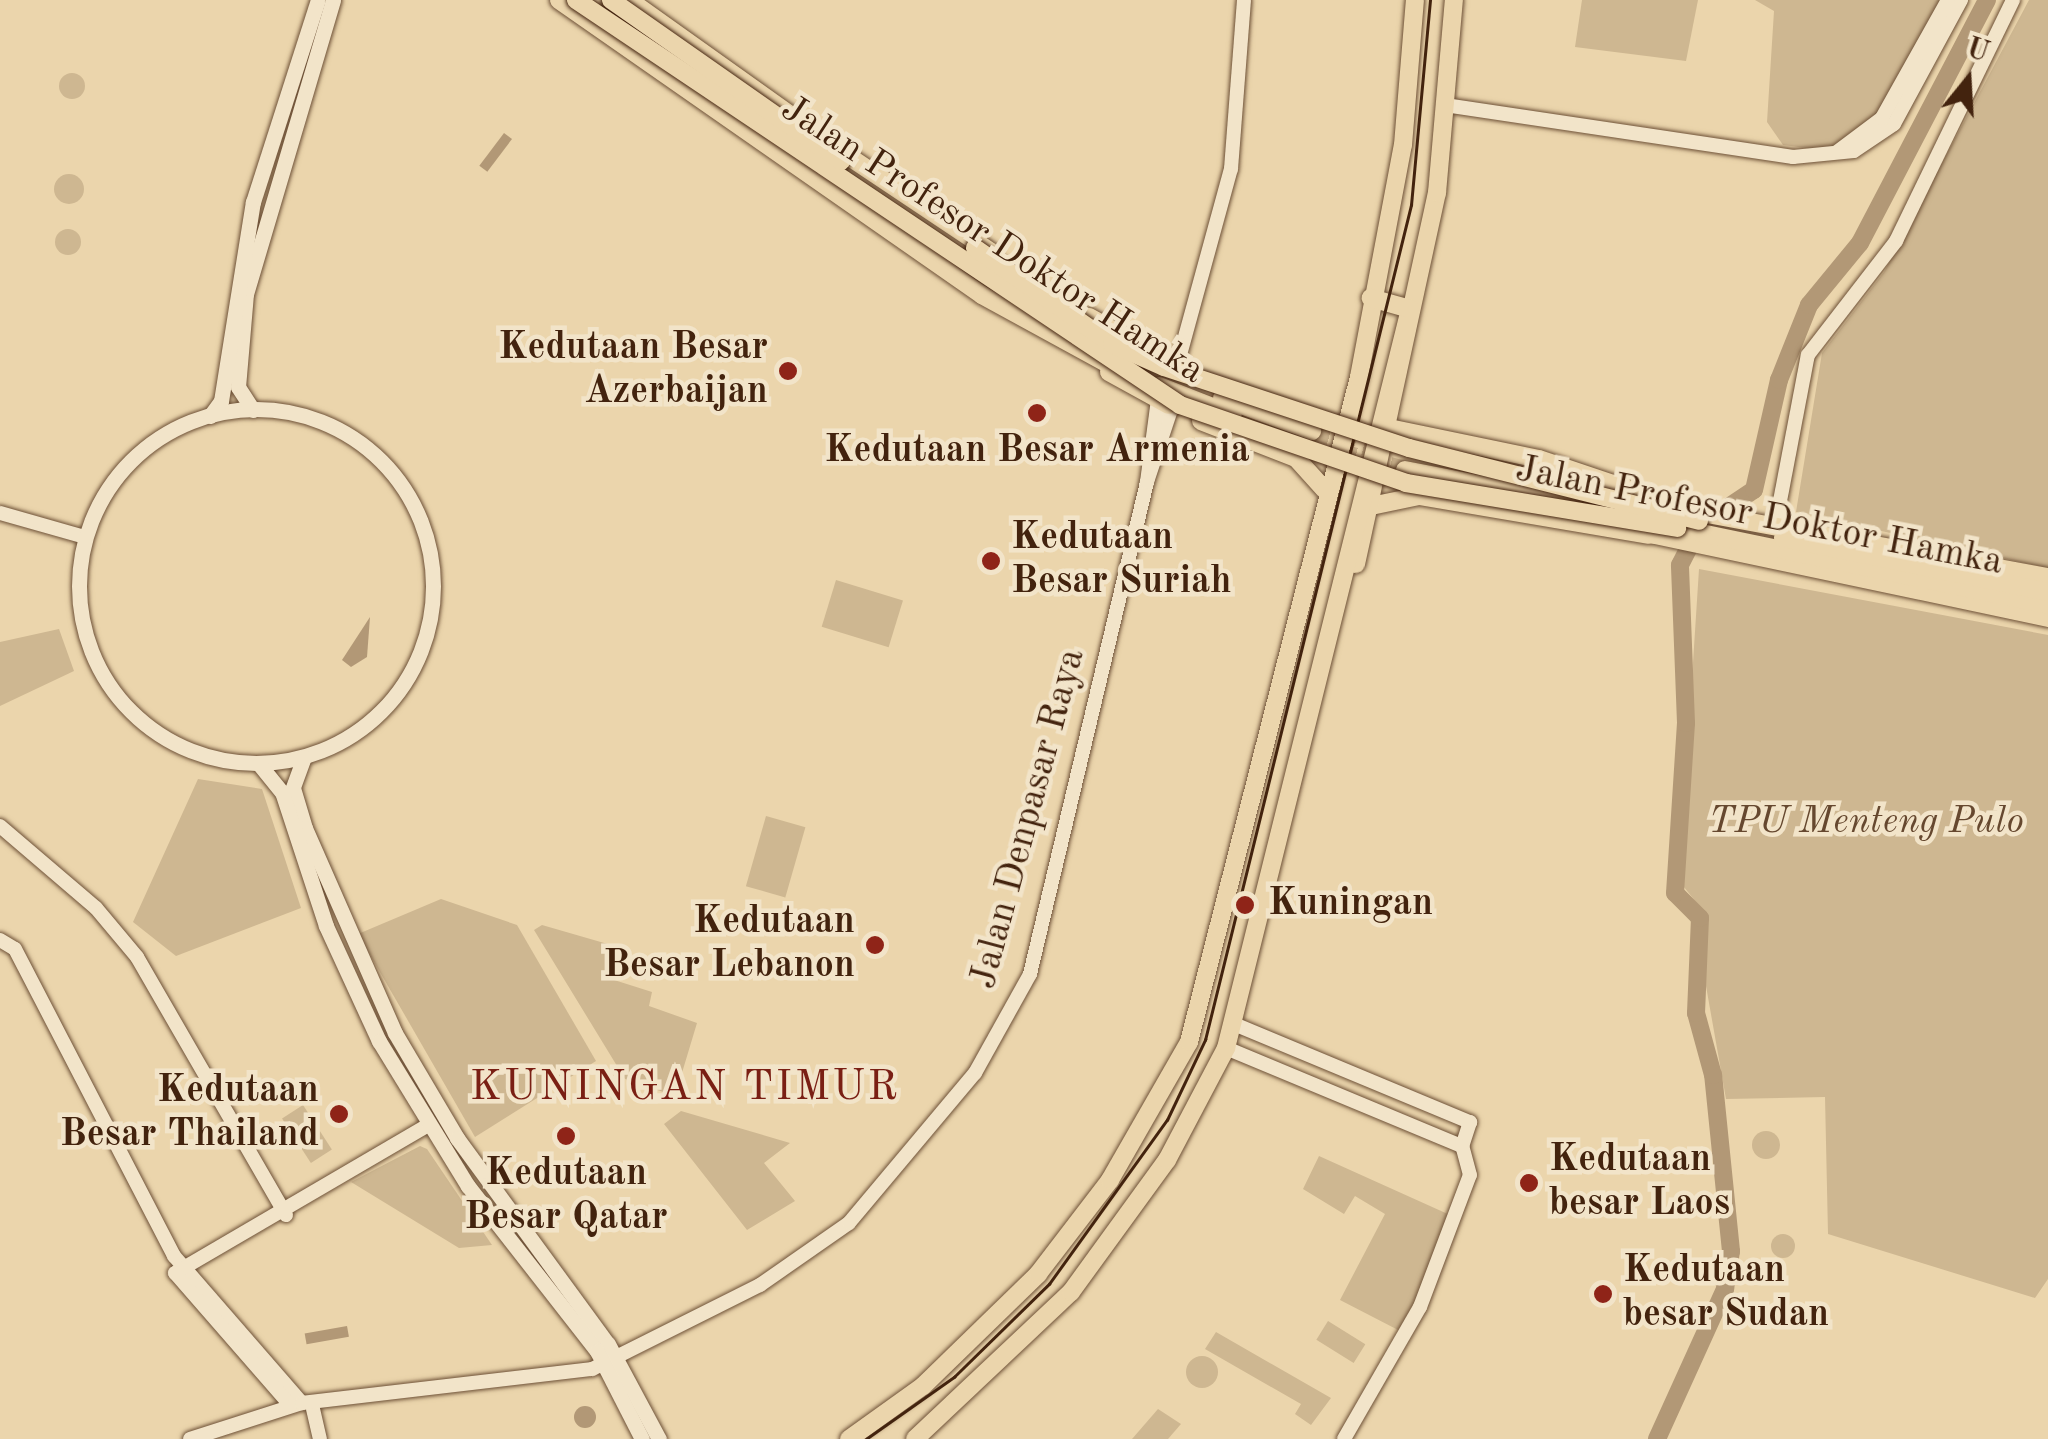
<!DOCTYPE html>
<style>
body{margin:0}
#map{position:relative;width:2048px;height:1439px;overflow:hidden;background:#ebd5ac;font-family:"Old Standard TT",serif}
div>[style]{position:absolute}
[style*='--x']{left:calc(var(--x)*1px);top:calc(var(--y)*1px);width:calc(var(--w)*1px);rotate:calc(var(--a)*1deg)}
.green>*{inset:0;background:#ceb791;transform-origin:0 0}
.round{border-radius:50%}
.water>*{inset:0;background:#b29876;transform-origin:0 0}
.river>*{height:18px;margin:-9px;padding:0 9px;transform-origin:9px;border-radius:9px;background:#b29876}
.primary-tunnel>*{height:18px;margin-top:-9px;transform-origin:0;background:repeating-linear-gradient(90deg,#c9b18c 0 18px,transparent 0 27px)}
.roads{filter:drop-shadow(0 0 2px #6d5036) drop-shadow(0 0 2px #6d5036)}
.tertiary>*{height:14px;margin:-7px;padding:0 7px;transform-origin:7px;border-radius:7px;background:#f2e4c9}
.secondary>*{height:15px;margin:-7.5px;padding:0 7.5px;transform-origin:7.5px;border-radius:7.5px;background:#f2e4c9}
.secondary>.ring{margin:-7.5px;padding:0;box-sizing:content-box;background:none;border:15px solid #f2e4c9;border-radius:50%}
.primary>*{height:18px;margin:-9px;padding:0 9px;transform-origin:9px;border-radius:9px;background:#ebd5ac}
.tram>*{height:2.5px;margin:-1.25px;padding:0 1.25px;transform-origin:1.25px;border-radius:1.25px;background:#43230e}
.bridges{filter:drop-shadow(0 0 2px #43230e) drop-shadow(0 0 2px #43230e)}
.primary-bridge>*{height:18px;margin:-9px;padding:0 9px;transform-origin:9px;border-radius:9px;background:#ebd5ac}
.dots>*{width:28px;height:28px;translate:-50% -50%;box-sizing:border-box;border:5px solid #f2e4c9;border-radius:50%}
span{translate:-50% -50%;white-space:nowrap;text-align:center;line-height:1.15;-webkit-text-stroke:9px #f2e4c9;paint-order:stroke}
.street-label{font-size:38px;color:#43230e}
.poi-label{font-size:38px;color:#43230e;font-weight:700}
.right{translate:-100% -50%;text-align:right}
.left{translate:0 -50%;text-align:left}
.park-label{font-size:38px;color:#66482f;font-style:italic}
.quarter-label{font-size:42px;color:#7a1f14;letter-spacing:2.5px}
.north{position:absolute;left:1918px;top:30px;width:100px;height:100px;-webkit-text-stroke:8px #f2e4c9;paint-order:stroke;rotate:18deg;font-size:28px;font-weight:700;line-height:40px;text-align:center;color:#43230e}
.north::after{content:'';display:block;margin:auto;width:35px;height:45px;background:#43230e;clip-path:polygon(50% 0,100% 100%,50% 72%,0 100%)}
</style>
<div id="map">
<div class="green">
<div style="clip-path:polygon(1582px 0,1698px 0,1686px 61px,1575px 47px)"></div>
<div style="clip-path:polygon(1755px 0,1952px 0,1865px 134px,1822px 150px,1783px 145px,1767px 122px,1774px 11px)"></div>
<div style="clip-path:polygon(2029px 0,2048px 0,2048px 568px,1796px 512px,1822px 353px,1884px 272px)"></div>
<div class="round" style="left:59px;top:73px;width:26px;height:26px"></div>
<div class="round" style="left:54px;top:174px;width:30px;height:30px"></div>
<div class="round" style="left:55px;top:229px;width:26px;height:26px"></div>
<div style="clip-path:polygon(1699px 569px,2048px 635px,2048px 1279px,2035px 1298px,1828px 1234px,1825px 1097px,1726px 1099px,1703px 969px,1705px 913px,1679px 881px)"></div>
<div style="left:836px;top:580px;width:70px;height:49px;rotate:17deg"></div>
<div style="clip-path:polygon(59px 629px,74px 671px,0 706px,0 642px)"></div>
<div style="clip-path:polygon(198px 779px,262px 789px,301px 908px,176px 956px,133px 922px)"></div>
<div style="left:766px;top:816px;width:41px;height:73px;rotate:16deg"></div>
<div style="clip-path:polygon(441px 899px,517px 925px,596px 1061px,475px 1137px,358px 934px)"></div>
<div style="clip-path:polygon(542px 925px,618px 947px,611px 979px,652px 992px,649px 1006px,697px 1023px,675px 1096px,625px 1079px,534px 930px)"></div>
<div style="left:303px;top:1105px;width:53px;height:25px;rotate:57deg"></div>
<div style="clip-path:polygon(681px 1111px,790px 1143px,764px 1163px,795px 1201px,747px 1230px,664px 1124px)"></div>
<div class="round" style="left:1752px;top:1131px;width:28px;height:28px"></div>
<div style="clip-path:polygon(420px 1146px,427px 1149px,492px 1245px,459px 1248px,351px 1182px)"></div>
<div style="clip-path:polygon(1319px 1156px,1450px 1215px,1402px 1332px,1340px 1300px,1385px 1214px,1355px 1196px,1344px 1214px,1303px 1189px)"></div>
<div class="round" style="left:1771px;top:1234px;width:24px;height:24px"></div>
<div style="left:1328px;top:1321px;width:44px;height:22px;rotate:32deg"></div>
<div style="clip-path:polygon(1216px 1332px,1331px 1398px,1311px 1425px,1295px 1414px,1301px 1404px,1205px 1349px)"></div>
<div class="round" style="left:1186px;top:1356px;width:32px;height:32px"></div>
<div style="clip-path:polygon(1158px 1409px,1181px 1424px,1168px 1439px,1132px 1439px)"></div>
</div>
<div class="water">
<div style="left:504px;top:133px;width:10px;height:41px;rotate:37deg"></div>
<div style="clip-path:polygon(370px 617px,367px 657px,351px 667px,342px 660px)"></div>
<div style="left:347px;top:1326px;width:11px;height:43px;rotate:80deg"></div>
<div class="round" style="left:574px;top:1406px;width:22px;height:22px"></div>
</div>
<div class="river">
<div style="--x:1727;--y:508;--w:32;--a:-34"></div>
<div style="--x:1754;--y:490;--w:113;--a:-77.2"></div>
<div style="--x:1779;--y:380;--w:81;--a:-68.2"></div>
<div style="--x:1809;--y:305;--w:80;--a:-50.6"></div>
<div style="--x:1860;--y:243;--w:274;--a:-62.4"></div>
<div style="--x:1657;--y:1439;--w:165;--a:-65.6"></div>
<div style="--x:1725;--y:1289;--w:38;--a:-81"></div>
<div style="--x:1731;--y:1251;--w:177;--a:-95.8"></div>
<div style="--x:1713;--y:1075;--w:64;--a:-105.3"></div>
<div style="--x:1696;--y:1013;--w:95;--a:-87.6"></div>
<div style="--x:1700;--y:918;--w:35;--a:-135"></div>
<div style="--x:1675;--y:893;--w:170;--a:-86.3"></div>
<div style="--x:1686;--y:723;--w:158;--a:-92.2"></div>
<div style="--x:1680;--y:565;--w:22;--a:-63"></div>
</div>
<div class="primary-tunnel">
<div style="--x:1312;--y:431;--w:79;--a:16.1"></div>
<div style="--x:1338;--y:452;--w:69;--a:15"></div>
</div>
<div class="roads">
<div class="tertiary">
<div style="--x:1445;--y:105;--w:352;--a:8.5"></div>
<div style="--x:1793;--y:157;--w:61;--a:-5.6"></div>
<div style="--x:1854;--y:151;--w:48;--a:-34"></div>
<div style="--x:1894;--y:124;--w:141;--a:-61.6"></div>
<div style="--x:1838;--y:151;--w:55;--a:-36.9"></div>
<div style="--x:1882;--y:118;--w:135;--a:-60.8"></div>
<div style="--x:1177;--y:366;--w:204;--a:-74.7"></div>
<div style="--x:1231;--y:169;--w:169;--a:-85.6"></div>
<div style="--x:1147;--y:482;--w:79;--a:-71.6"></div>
<div style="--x:0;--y:513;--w:88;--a:15.8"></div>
<div style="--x:1776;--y:522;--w:170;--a:-79.2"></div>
<div style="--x:1808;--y:355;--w:144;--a:-52.3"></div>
<div style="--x:1896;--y:241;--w:268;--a:-64.1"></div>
<div style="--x:0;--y:826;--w:126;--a:40.5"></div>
<div style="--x:96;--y:908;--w:64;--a:50.1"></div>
<div style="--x:137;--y:957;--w:298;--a:60"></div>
<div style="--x:0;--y:940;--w:17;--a:31"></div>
<div style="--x:15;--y:949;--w:346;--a:62.6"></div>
<div style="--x:174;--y:1256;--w:195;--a:49"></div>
<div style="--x:1234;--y:1024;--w:256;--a:22.6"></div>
<div style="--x:1470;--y:1122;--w:25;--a:108"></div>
<div style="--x:1226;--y:1048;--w:256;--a:22.6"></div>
<div style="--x:175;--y:1273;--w:293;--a:-30.3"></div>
<div style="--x:175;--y:1273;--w:175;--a:48.9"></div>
<div style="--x:313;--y:1409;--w:31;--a:77"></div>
<div style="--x:190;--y:1439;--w:118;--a:-17.8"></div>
<div style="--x:302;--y:1403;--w:292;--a:-6.7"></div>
<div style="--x:592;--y:1369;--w:188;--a:-26.6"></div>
<div style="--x:760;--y:1285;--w:108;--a:-34.9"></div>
<div style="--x:849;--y:1223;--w:196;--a:-50"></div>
<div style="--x:975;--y:1073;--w:113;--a:-60.9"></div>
<div style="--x:1030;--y:974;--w:506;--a:-76.62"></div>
<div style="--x:1147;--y:482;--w:83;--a:-82.4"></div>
<div style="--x:1344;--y:1439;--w:152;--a:-60.1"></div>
<div style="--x:1420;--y:1307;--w:141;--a:-69.3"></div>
<div style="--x:1470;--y:1175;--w:30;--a:-105"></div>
</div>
<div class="secondary">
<div class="ring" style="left:79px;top:409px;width:339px;height:339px"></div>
<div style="--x:253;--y:410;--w:27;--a:-123"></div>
<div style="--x:238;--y:387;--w:93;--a:-85.1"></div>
<div style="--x:246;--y:294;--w:307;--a:-73.5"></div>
<div style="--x:210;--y:416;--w:19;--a:-54"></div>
<div style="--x:221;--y:401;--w:202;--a:-80.9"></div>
<div style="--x:253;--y:202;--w:212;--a:-72.2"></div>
<div style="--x:304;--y:757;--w:33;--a:110"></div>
<div style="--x:293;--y:788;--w:42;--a:73.3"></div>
<div style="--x:305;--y:828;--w:224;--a:66.3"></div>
<div style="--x:395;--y:1033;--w:122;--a:59.4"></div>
<div style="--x:457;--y:1138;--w:255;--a:53.8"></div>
<div style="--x:608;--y:1344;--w:108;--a:61.8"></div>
<div style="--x:259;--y:764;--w:36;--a:51"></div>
<div style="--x:282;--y:792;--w:141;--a:71.8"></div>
<div style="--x:326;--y:926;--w:127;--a:65.3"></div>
<div style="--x:379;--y:1041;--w:170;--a:58.5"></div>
<div style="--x:468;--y:1186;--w:209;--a:52"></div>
<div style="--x:597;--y:1351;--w:99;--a:62.9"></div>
</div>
<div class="primary">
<div style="--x:559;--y:0;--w:516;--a:34.89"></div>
<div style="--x:982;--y:295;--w:158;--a:28.7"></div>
<div style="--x:629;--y:0;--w:215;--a:35.5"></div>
<div style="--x:833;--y:146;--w:189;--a:33.8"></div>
<div style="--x:1089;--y:317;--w:99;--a:28.9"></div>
<div style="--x:1109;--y:372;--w:68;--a:28.8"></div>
<div style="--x:1159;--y:386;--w:79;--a:21.4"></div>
<div style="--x:1222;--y:398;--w:96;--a:20.1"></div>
<div style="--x:1201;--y:421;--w:102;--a:21.3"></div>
<div style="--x:1296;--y:458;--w:42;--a:47.9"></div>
<div style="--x:1389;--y:428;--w:153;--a:11.7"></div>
<div style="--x:1539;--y:459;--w:97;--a:18.6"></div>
<div style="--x:1405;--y:470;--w:174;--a:10.9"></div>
<div style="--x:1610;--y:496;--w:445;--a:10.5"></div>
<div style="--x:1371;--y:506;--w:49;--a:-11.8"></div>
<div style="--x:1419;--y:496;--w:233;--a:9.6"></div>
<div style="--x:1633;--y:521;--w:26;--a:32"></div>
<div style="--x:1655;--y:535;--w:402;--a:11.9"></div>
<div style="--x:1677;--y:528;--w:379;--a:11.7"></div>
<div style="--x:1783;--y:538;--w:270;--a:11.5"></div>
<div style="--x:1356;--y:564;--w:380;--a:-77.7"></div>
<div style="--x:1437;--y:193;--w:194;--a:-85"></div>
<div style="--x:849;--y:1439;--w:91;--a:-35.6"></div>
<div style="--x:923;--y:1386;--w:161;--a:-44.2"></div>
<div style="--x:1038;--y:1274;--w:118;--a:-52.5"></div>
<div style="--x:1110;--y:1180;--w:159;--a:-60.2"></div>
<div style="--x:1189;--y:1042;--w:686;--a:-75.66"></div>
<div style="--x:1359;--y:377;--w:236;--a:-79.3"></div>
<div style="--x:1403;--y:145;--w:145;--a:-85.3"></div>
<div style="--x:915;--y:1439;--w:214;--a:-43.3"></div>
<div style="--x:1071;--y:1292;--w:163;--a:-54"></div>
<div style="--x:1167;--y:1160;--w:127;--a:-62.2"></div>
<div style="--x:1226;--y:1048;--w:762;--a:-76.02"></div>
<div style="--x:1410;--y:309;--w:41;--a:-164.2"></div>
</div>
</div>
<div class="tram">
<div style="--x:866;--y:1439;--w:108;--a:-35.2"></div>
<div style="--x:954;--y:1377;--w:133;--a:-44.4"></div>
<div style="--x:1049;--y:1284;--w:202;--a:-54.3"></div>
<div style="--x:1167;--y:1120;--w:89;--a:-64.6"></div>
<div style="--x:1205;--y:1040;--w:860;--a:-76.14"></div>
<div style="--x:1411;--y:205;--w:206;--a:-84.7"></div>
</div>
<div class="bridges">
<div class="primary-bridge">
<div style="--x:576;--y:0;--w:727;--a:33.84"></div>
<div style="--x:1180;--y:405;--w:239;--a:19"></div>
<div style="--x:1406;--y:483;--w:275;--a:9.4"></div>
<div style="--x:611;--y:0;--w:281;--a:35"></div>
<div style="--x:975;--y:248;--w:167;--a:35"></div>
<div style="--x:1112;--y:344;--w:57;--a:23.9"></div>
<div style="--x:1164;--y:367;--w:258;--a:18.3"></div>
<div style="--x:1409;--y:448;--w:299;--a:14.1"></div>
</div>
</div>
<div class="dots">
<div style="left:788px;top:371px;background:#8f2418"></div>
<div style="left:1037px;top:413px;background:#8f2418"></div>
<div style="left:991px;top:561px;background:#8f2418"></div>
<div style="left:1245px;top:905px;background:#8f2418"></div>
<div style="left:875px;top:945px;background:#8f2418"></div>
<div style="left:339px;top:1114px;background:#8f2418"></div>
<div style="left:566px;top:1136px;background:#8f2418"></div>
<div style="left:1529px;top:1183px;background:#8f2418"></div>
<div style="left:1603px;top:1294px;background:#8f2418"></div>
</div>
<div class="street-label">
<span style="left:992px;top:241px;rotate:33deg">Jalan Profesor Doktor Hamka</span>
<span style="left:1759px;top:517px;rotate:11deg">Jalan Profesor Doktor Hamka</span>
<span style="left:1029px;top:819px;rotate:-75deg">Jalan Denpasar Raya</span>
</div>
<div class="poi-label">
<span class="right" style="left:768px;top:371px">Kedutaan Besar<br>Azerbaijan</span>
<span style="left:1037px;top:452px">Kedutaan Besar Armenia</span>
<span class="left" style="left:1011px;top:561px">Kedutaan<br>Besar Suriah</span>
<span class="left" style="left:1268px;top:905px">Kuningan</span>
<span class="right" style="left:855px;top:945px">Kedutaan<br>Besar Lebanon</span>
<span class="right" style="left:319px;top:1114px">Kedutaan<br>Besar Thailand</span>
<span class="left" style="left:1549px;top:1183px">Kedutaan<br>besar Laos</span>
<span style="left:566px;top:1197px">Kedutaan<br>Besar Qatar</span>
<span class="left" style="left:1623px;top:1294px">Kedutaan<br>besar Sudan</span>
</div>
<div class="park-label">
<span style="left:1866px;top:823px">TPU Menteng Pulo</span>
</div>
<div class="quarter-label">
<span style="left:685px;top:1088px">KUNINGAN TIMUR</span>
</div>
<div class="north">U</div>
</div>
